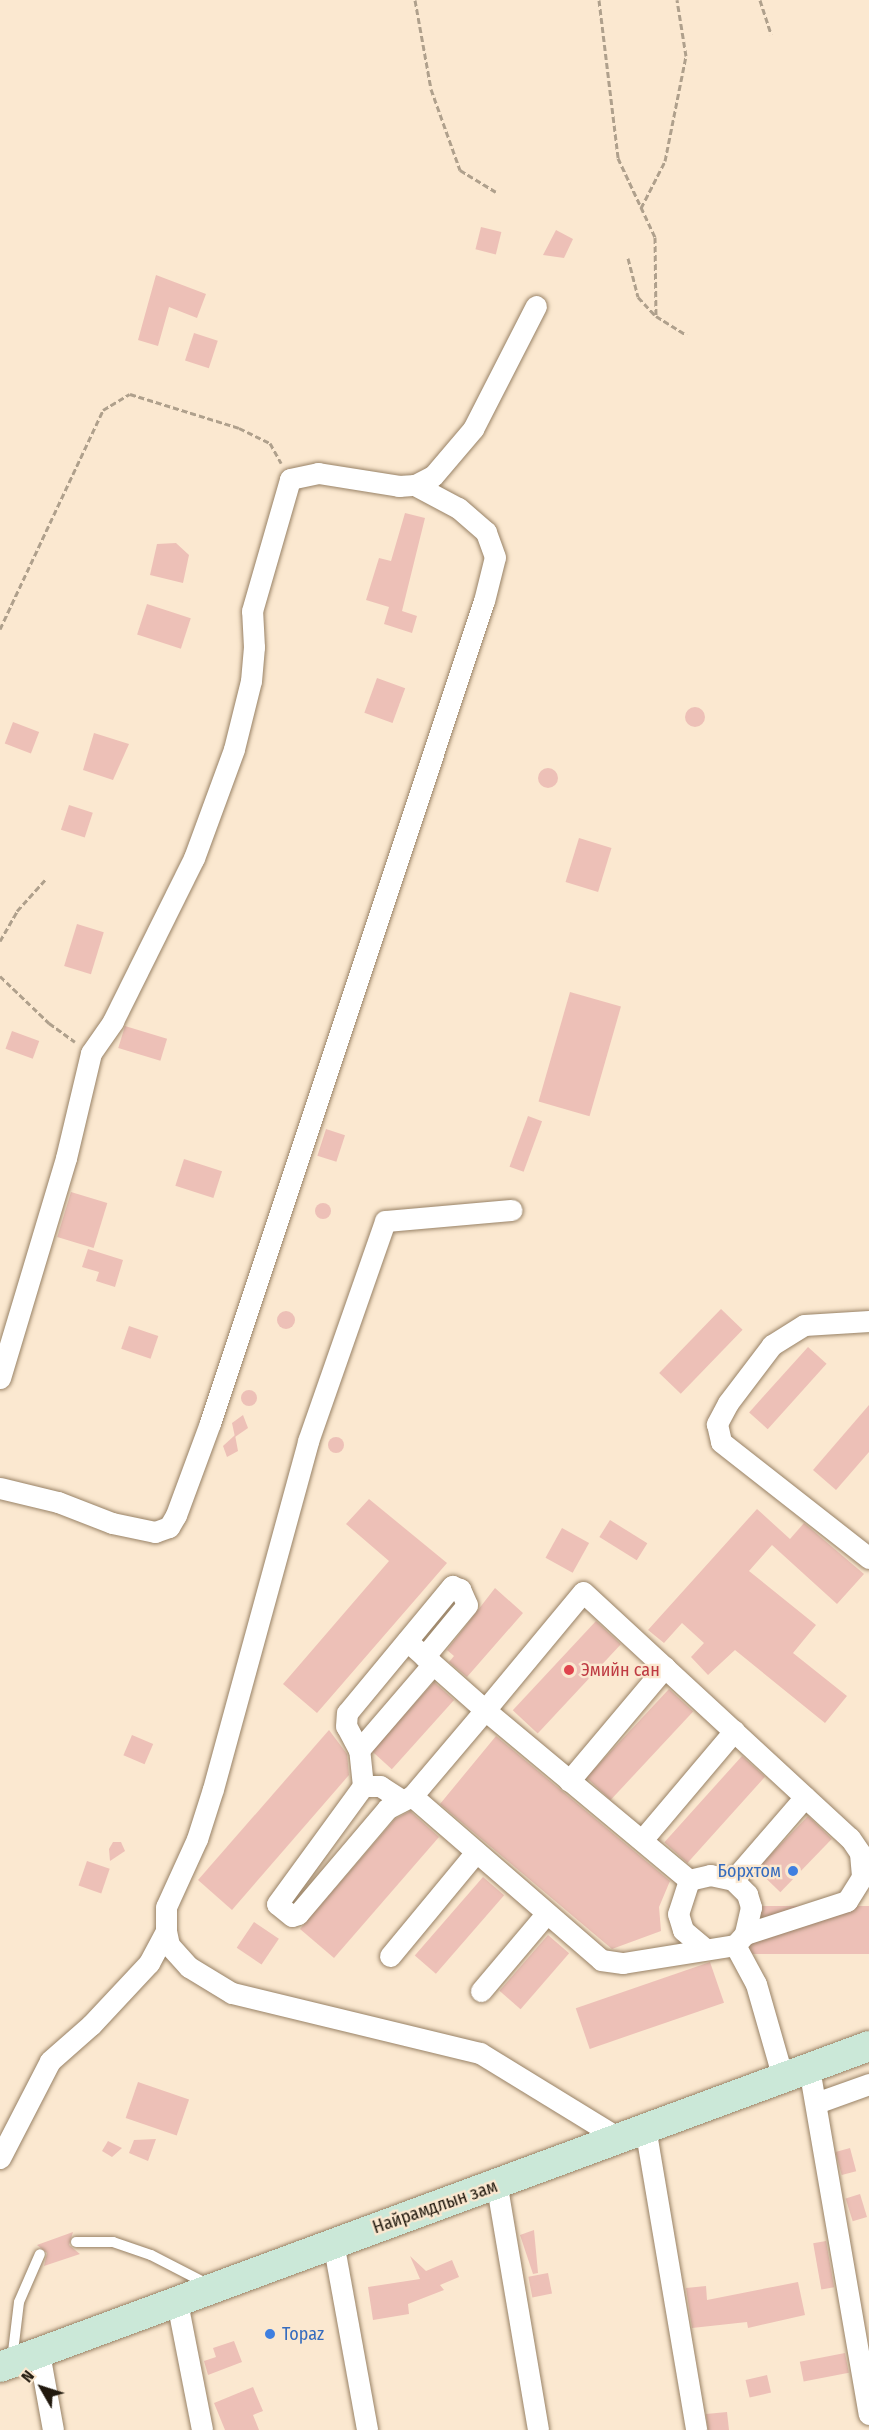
<!DOCTYPE html>
<meta charset="utf-8">
<style>
body{margin:0}
#map{position:relative;width:869px;height:2430px;overflow:hidden;background:#fbe8d0;font-family:"Fira Sans Condensed",sans-serif}
div>[style]{position:absolute}
[style*='--x']{left:calc(var(--x)*1px);top:calc(var(--y)*1px);width:calc(var(--w)*1px);rotate:calc(var(--a)*1deg)}
.building>*{inset:0;background:#edc0b7;transform-origin:0 0}
.round{border-radius:50%}
.path>*{height:3px;margin-top:-1.5px;transform-origin:0;background:repeating-linear-gradient(90deg,#afa08c 0 6px,transparent 0 9px)}
.roads{filter:drop-shadow(0 0 2px #988266) drop-shadow(0 0 2px #988266)}
.lane>*{height:10px;margin:-5px;padding:0 5px;transform-origin:5px;border-radius:5px;background:#fff}
.street>*{height:21px;margin:-10.5px;padding:0 10.5px;transform-origin:10.5px;border-radius:10.5px;background:#fff}
.secondary>*{height:30px;margin:-15px;padding:0 15px;transform-origin:15px;border-radius:15px;background:#cbe8d8}
.dots>*{width:16px;height:16px;translate:-50% -50%;box-sizing:border-box;border:3px solid #fbe8d0;border-radius:50%}
span{translate:-50% -50%;white-space:nowrap;text-align:center;line-height:1.15;-webkit-text-stroke:4.5px #fbe8d0;paint-order:stroke}
.health-label{font-size:18px;color:#be3a42}
.left{translate:0 -50%;text-align:left}
.shop-label{font-size:18px;color:#366cbe}
.right{translate:-100% -50%;text-align:right}
.street-label{font-size:18px;color:#21190e}
.north{position:absolute;left:12px;top:2358px;width:60px;height:60px;-webkit-text-stroke:4px #fbe8d0;paint-order:stroke;rotate:309deg;font-size:16px;font-weight:700;line-height:24px;text-align:center;color:#21190e}
.north::after{content:'';display:block;margin:auto;width:21px;height:27px;background:#21190e;clip-path:polygon(50% 0,100% 100%,50% 72%,0 100%)}
</style>
<div id="map">
<div class="building">
<div style="left:481px;top:227px;width:21px;height:23px;rotate:14deg"></div>
<div style="clip-path:polygon(556px 230px,573px 239px,564px 258px,543px 255px)"></div>
<div style="clip-path:polygon(156px 275px,206px 294px,197px 318px,169px 307px,158px 346px,138px 340px)"></div>
<div style="left:194px;top:333px;width:25px;height:29px;rotate:18deg"></div>
<div style="clip-path:polygon(405px 513px,425px 518px,402px 611px,417px 616px,412px 633px,384px 624px,389px 607px,366px 600px,379px 558px,391px 561px)"></div>
<div style="clip-path:polygon(176px 543px,189px 555px,183px 583px,150px 575px,157px 544px)"></div>
<div style="left:147px;top:604px;width:46px;height:32px;rotate:18deg"></div>
<div style="left:377px;top:678px;width:30px;height:37px;rotate:20deg"></div>
<div class="round" style="left:685px;top:707px;width:20px;height:20px"></div>
<div style="left:13px;top:722px;width:28px;height:23px;rotate:21deg"></div>
<div style="clip-path:polygon(94px 733px,129px 744px,113px 780px,83px 770px)"></div>
<div class="round" style="left:538px;top:768px;width:20px;height:20px"></div>
<div style="left:69px;top:805px;width:25px;height:26px;rotate:18deg"></div>
<div style="left:579px;top:838px;width:34px;height:46px;rotate:17deg"></div>
<div style="left:77px;top:924px;width:28px;height:44px;rotate:17deg"></div>
<div style="left:570px;top:992px;width:53px;height:114px;rotate:16deg"></div>
<div style="left:125px;top:1026px;width:44px;height:23px;rotate:17deg"></div>
<div style="left:12px;top:1031px;width:29px;height:19px;rotate:20deg"></div>
<div style="left:528px;top:1116px;width:15px;height:54px;rotate:20deg"></div>
<div style="left:326px;top:1129px;width:20px;height:28px;rotate:18deg"></div>
<div style="left:184px;top:1159px;width:40px;height:28px;rotate:18deg"></div>
<div style="left:71px;top:1192px;width:38px;height:47px;rotate:17deg"></div>
<div class="round" style="left:315px;top:1203px;width:16px;height:16px"></div>
<div style="clip-path:polygon(88px 1249px,123px 1260px,115px 1287px,96px 1281px,99px 1272px,82px 1267px)"></div>
<div style="left:721px;top:1309px;width:30px;height:89px;rotate:44deg"></div>
<div class="round" style="left:277px;top:1311px;width:18px;height:18px"></div>
<div style="left:129px;top:1326px;width:31px;height:24px;rotate:19deg"></div>
<div style="left:808px;top:1347px;width:25px;height:88px;rotate:42deg"></div>
<div class="round" style="left:241px;top:1390px;width:16px;height:16px"></div>
<div style="clip-path:polygon(869px 1405px,869px 1452px,836px 1490px,813px 1470px)"></div>
<div style="clip-path:polygon(243px 1415px,248px 1428px,235px 1437px,232px 1423px)"></div>
<div style="clip-path:polygon(235px 1435px,238px 1451px,227px 1457px,223px 1446px)"></div>
<div class="round" style="left:328px;top:1437px;width:16px;height:16px"></div>
<div style="clip-path:polygon(369px 1499px,447px 1563px,317px 1713px,283px 1684px,389px 1561px,346px 1524px)"></div>
<div style="clip-path:polygon(757px 1509px,790px 1539px,804px 1523px,864px 1574px,837px 1604px,772px 1545px,749px 1571px,816px 1625px,793px 1653px,847px 1696px,825px 1723px,735px 1650px,708px 1675px,691px 1657px,704px 1643px,682px 1623px,664px 1643px,648px 1630px)"></div>
<div style="left:610px;top:1520px;width:44px;height:20px;rotate:32deg"></div>
<div style="left:562px;top:1528px;width:31px;height:34px;rotate:29deg"></div>
<div style="clip-path:polygon(495px 1588px,523px 1613px,467px 1677px,449px 1662px,454px 1656px,447px 1650px)"></div>
<div style="left:596px;top:1621px;width:34px;height:122px;rotate:43deg"></div>
<div style="left:434px;top:1682px;width:27px;height:93px;rotate:42deg"></div>
<div style="left:669px;top:1689px;width:33px;height:121px;rotate:43deg"></div>
<div style="clip-path:polygon(329px 1730px,347px 1754px,349px 1775px,232px 1910px,198px 1880px)"></div>
<div style="left:132px;top:1735px;width:23px;height:22px;rotate:23deg"></div>
<div style="clip-path:polygon(496px 1736px,670px 1881px,659px 1907px,661px 1931px,612px 1949px,440px 1804px)"></div>
<div style="left:742px;top:1756px;width:31px;height:116px;rotate:42deg"></div>
<div style="clip-path:polygon(410px 1811px,439px 1837px,334px 1958px,300px 1929px,395px 1819px)"></div>
<div style="left:808px;top:1816px;width:33px;height:74px;rotate:44deg"></div>
<div style="clip-path:polygon(113px 1842px,121px 1842px,125px 1851px,110px 1861px,109px 1849px)"></div>
<div style="left:87px;top:1861px;width:24px;height:26px;rotate:19deg"></div>
<div style="left:483px;top:1877px;width:28px;height:104px;rotate:41deg"></div>
<div style="left:869px;top:1906px;width:48px;height:120px;rotate:90deg"></div>
<div style="left:254px;top:1922px;width:30px;height:31px;rotate:34deg"></div>
<div style="left:548px;top:1935px;width:28px;height:74px;rotate:41deg"></div>
<div style="left:710px;top:1962px;width:43px;height:142px;rotate:71deg"></div>
<div style="left:138px;top:2082px;width:54px;height:38px;rotate:19deg"></div>
<div style="clip-path:polygon(156px 2139px,148px 2161px,129px 2153px,134px 2140px)"></div>
<div style="clip-path:polygon(108px 2141px,122px 2148px,112px 2157px,102px 2151px)"></div>
<div style="left:850px;top:2148px;width:24px;height:15px;rotate:75deg"></div>
<div style="left:860px;top:2194px;width:24px;height:15px;rotate:73deg"></div>
<div style="clip-path:polygon(534px 2230px,538px 2273px,533px 2274px,520px 2235px)"></div>
<div style="clip-path:polygon(73px 2232px,69px 2245px,80px 2254px,44px 2266px,47px 2253px,37px 2245px)"></div>
<div style="left:826px;top:2241px;width:47px;height:13px;rotate:80deg"></div>
<div style="clip-path:polygon(410px 2256px,426px 2271px,452px 2260px,459px 2277px,440px 2285px,444px 2290px,408px 2304px,409px 2314px,373px 2320px,368px 2287px,420px 2279px)"></div>
<div style="left:548px;top:2273px;width:21px;height:20px;rotate:79deg"></div>
<div style="clip-path:polygon(798px 2282px,805px 2315px,748px 2328px,747px 2322px,692px 2328px,686px 2288px,706px 2286px,707px 2300px)"></div>
<div style="clip-path:polygon(234px 2341px,242px 2362px,208px 2375px,204px 2361px,216px 2357px,213px 2348px)"></div>
<div style="left:845px;top:2353px;width:20px;height:46px;rotate:79deg"></div>
<div style="left:767px;top:2375px;width:18px;height:22px;rotate:77deg"></div>
<div style="clip-path:polygon(253px 2387px,263px 2411px,253px 2415px,259px 2430px,225px 2430px,214px 2403px)"></div>
<div style="clip-path:polygon(727px 2412px,729px 2430px,708px 2430px,706px 2414px)"></div>
</div>
<div class="path">
<div style="--x:415;--y:0;--w:90;--a:79.8"></div>
<div style="--x:431;--y:89;--w:86;--a:70.3"></div>
<div style="--x:460;--y:170;--w:42;--a:31.4"></div>
<div style="--x:599;--y:0;--w:159;--a:83.1"></div>
<div style="--x:618;--y:158;--w:87;--a:64.9"></div>
<div style="--x:655;--y:237;--w:79;--a:89.3"></div>
<div style="--x:656;--y:316;--w:36;--a:32"></div>
<div style="--x:760;--y:0;--w:36;--a:72"></div>
<div style="--x:641;--y:208;--w:53;--a:-62.9"></div>
<div style="--x:665;--y:161;--w:107;--a:-78.7"></div>
<div style="--x:686;--y:56;--w:57;--a:-99.1"></div>
<div style="--x:628;--y:258;--w:40;--a:75.6"></div>
<div style="--x:638;--y:297;--w:26;--a:47"></div>
<div style="--x:0;--y:629;--w:242;--a:-64.8"></div>
<div style="--x:103;--y:410;--w:31;--a:-31"></div>
<div style="--x:130;--y:394;--w:114;--a:17.3"></div>
<div style="--x:239;--y:428;--w:34;--a:26"></div>
<div style="--x:270;--y:443;--w:23;--a:61"></div>
<div style="--x:0;--y:941;--w:34;--a:-60"></div>
<div style="--x:17;--y:911;--w:42;--a:-47.9"></div>
<div style="--x:0;--y:976;--w:68;--a:43.8"></div>
<div style="--x:49;--y:1023;--w:32;--a:36"></div>
</div>
<div class="roads">
<div class="lane">
<div style="--x:76;--y:2242;--w:37;--a:0"></div>
<div style="--x:113;--y:2242;--w:40;--a:18.9"></div>
<div style="--x:151;--y:2255;--w:65;--a:27.3"></div>
<div style="--x:12;--y:2360;--w:58;--a:-83.1"></div>
<div style="--x:19;--y:2302;--w:52;--a:-66.4"></div>
</div>
<div class="street">
<div style="--x:869;--y:1321;--w:65;--a:176.5"></div>
<div style="--x:804;--y:1325;--w:38;--a:148"></div>
<div style="--x:772;--y:1345;--w:73;--a:127.2"></div>
<div style="--x:728;--y:1403;--w:24;--a:118"></div>
<div style="--x:717;--y:1424;--w:18;--a:77"></div>
<div style="--x:721;--y:1442;--w:188;--a:38.1"></div>
<div style="--x:0;--y:1378;--w:230;--a:-73.3"></div>
<div style="--x:66;--y:1158;--w:108;--a:-76.6"></div>
<div style="--x:91;--y:1053;--w:39;--a:-55"></div>
<div style="--x:113;--y:1021;--w:182;--a:-63.6"></div>
<div style="--x:194;--y:858;--w:116;--a:-69.8"></div>
<div style="--x:234;--y:749;--w:70;--a:-76"></div>
<div style="--x:251;--y:681;--w:34;--a:-85"></div>
<div style="--x:254;--y:647;--w:36;--a:-93"></div>
<div style="--x:252;--y:611;--w:137;--a:-73.9"></div>
<div style="--x:290;--y:479;--w:29;--a:-12"></div>
<div style="--x:318;--y:473;--w:82;--a:9.1"></div>
<div style="--x:399;--y:486;--w:16;--a:-4"></div>
<div style="--x:415;--y:485;--w:20;--a:-27"></div>
<div style="--x:433;--y:476;--w:62;--a:-49.6"></div>
<div style="--x:473;--y:429;--w:138;--a:-62.9"></div>
<div style="--x:0;--y:1488;--w:60;--a:13.6"></div>
<div style="--x:58;--y:1502;--w:58;--a:21.3"></div>
<div style="--x:112;--y:1523;--w:44;--a:11.8"></div>
<div style="--x:155;--y:1532;--w:15;--a:-20"></div>
<div style="--x:169;--y:1527;--w:14;--a:-60"></div>
<div style="--x:176;--y:1515;--w:98;--a:-69.7"></div>
<div style="--x:210;--y:1423;--w:866;--a:-71.57"></div>
<div style="--x:484;--y:601;--w:45;--a:-76"></div>
<div style="--x:495;--y:557;--w:27;--a:-110"></div>
<div style="--x:486;--y:532;--w:37;--a:-139"></div>
<div style="--x:458;--y:508;--w:49;--a:-151.9"></div>
<div style="--x:407;--y:1641;--w:104;--a:41.5"></div>
<div style="--x:485;--y:1710;--w:153;--a:-50.3"></div>
<div style="--x:583;--y:1592;--w:363;--a:42.7"></div>
<div style="--x:850;--y:1838;--w:18;--a:56"></div>
<div style="--x:860;--y:1853;--w:24;--a:85"></div>
<div style="--x:862;--y:1877;--w:28;--a:122"></div>
<div style="--x:847;--y:1901;--w:107;--a:162.1"></div>
<div style="--x:359;--y:1750;--w:113;--a:-49.3"></div>
<div style="--x:569;--y:1781;--w:149;--a:-49.9"></div>
<div style="--x:363;--y:1786;--w:17;--a:0"></div>
<div style="--x:380;--y:1786;--w:24;--a:33"></div>
<div style="--x:412;--y:1796;--w:28;--a:153"></div>
<div style="--x:387;--y:1809;--w:138;--a:130.3"></div>
<div style="--x:298;--y:1914;--w:6;--a:162"></div>
<div style="--x:292;--y:1916;--w:19;--a:-141"></div>
<div style="--x:277;--y:1904;--w:146;--a:-53.9"></div>
<div style="--x:363;--y:1786;--w:36;--a:-96"></div>
<div style="--x:359;--y:1750;--w:27;--a:-118"></div>
<div style="--x:346;--y:1726;--w:13;--a:-86"></div>
<div style="--x:347;--y:1713;--w:165;--a:-50.4"></div>
<div style="--x:452;--y:1586;--w:9;--a:21"></div>
<div style="--x:460;--y:1589;--w:17;--a:66"></div>
<div style="--x:467;--y:1605;--w:67;--a:129.6"></div>
<div style="--x:642;--y:1840;--w:143;--a:-49.8"></div>
<div style="--x:689;--y:1880;--w:266;--a:-140.2"></div>
<div style="--x:485;--y:1710;--w:113;--a:130.3"></div>
<div style="--x:412;--y:1796;--w:250;--a:40.9"></div>
<div style="--x:601;--y:1960;--w:22;--a:8"></div>
<div style="--x:623;--y:1963;--w:113;--a:-9.1"></div>
<div style="--x:735;--y:1945;--w:44;--a:61.7"></div>
<div style="--x:756;--y:1984;--w:98;--a:74"></div>
<div style="--x:733;--y:1880;--w:110;--a:-49.1"></div>
<div style="--x:166;--y:1931;--w:14;--a:78"></div>
<div style="--x:169;--y:1945;--w:30;--a:48"></div>
<div style="--x:189;--y:1967;--w:50;--a:31.2"></div>
<div style="--x:232;--y:1993;--w:255;--a:13.6"></div>
<div style="--x:480;--y:2053;--w:161;--a:31.5"></div>
<div style="--x:703;--y:1947;--w:26;--a:-140"></div>
<div style="--x:683;--y:1930;--w:17;--a:-107"></div>
<div style="--x:678;--y:1914;--w:36;--a:-72"></div>
<div style="--x:689;--y:1880;--w:22;--a:-13"></div>
<div style="--x:710;--y:1875;--w:24;--a:12"></div>
<div style="--x:733;--y:1880;--w:20;--a:45"></div>
<div style="--x:747;--y:1894;--w:14;--a:73"></div>
<div style="--x:751;--y:1907;--w:28;--a:103"></div>
<div style="--x:745;--y:1934;--w:12;--a:132"></div>
<div style="--x:390;--y:1956;--w:135;--a:-50.4"></div>
<div style="--x:481;--y:1991;--w:101;--a:-49.8"></div>
<div style="--x:809;--y:2068;--w:351;--a:80.2"></div>
<div style="--x:816;--y:2103;--w:56;--a:-19.7"></div>
<div style="--x:645;--y:2127;--w:307;--a:80.4"></div>
<div style="--x:0;--y:2158;--w:109;--a:-62.7"></div>
<div style="--x:50;--y:2061;--w:55;--a:-41.3"></div>
<div style="--x:91;--y:2025;--w:85;--a:-46.9"></div>
<div style="--x:149;--y:1963;--w:36;--a:-62"></div>
<div style="--x:166;--y:1931;--w:24;--a:-90"></div>
<div style="--x:166;--y:1907;--w:75;--a:-65.5"></div>
<div style="--x:197;--y:1839;--w:52;--a:-72.3"></div>
<div style="--x:213;--y:1789;--w:361;--a:-74.7"></div>
<div style="--x:308;--y:1441;--w:233;--a:-70.7"></div>
<div style="--x:385;--y:1221;--w:127;--a:-5"></div>
<div style="--x:497;--y:2187;--w:246;--a:80.4"></div>
<div style="--x:333;--y:2242;--w:191;--a:79.7"></div>
<div style="--x:177;--y:2302;--w:130;--a:78.9"></div>
<div style="--x:39;--y:2353;--w:78;--a:79.7"></div>
</div>
<div class="secondary">
<div style="--x:0;--y:2367;--w:926;--a:-20.27"></div>
</div>
</div>
<div class="dots">
<div style="left:569px;top:1670px;background:#e0444e"></div>
<div style="left:793px;top:1871px;background:#3f7fe0"></div>
<div style="left:270px;top:2334px;background:#3f7fe0"></div>
</div>
<div class="health-label">
<span class="left" style="left:581px;top:1670px">Эмийн сан</span>
</div>
<div class="shop-label">
<span class="right" style="left:781px;top:1871px">Борхтом</span>
<span class="left" style="left:282px;top:2334px">Topaz</span>
</div>
<div class="street-label">
<span style="left:435px;top:2207px;rotate:-19deg">Найрамдлын зам</span>
</div>
<div class="north">N</div>
</div>
